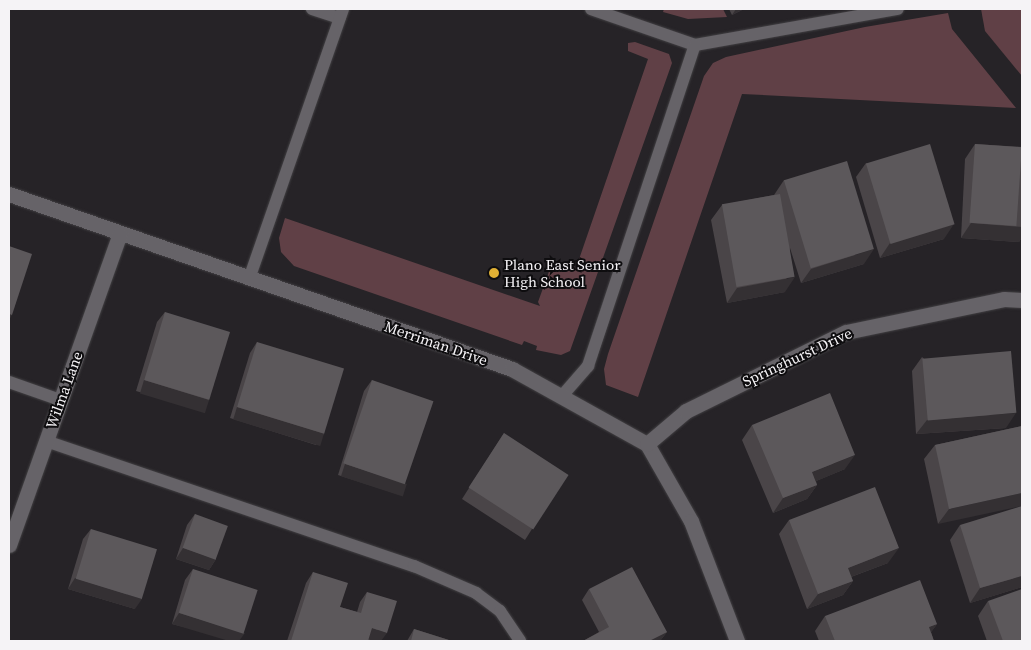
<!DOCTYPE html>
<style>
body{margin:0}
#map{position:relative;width:1031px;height:650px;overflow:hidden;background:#262327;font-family:"Source Serif 4",serif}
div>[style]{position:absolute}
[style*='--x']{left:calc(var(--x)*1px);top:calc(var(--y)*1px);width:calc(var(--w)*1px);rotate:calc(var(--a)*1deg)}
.green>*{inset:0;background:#604046}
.roads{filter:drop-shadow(0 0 1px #424043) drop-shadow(0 0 1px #424043)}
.service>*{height:12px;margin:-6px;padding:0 6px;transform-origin:6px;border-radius:6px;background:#666368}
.minor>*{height:15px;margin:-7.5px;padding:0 7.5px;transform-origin:7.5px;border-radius:7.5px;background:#666368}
.wall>*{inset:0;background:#4a4548}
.shaded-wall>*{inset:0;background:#343033;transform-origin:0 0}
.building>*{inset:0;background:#5c585b;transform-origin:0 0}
.dots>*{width:14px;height:14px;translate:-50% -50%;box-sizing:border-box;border:2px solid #0e0d0f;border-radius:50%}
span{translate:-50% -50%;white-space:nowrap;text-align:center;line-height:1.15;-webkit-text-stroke:4px #0e0d0f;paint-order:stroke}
.poi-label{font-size:15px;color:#f5f3f6}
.left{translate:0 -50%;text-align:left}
.street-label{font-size:15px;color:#f5f3f6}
.frame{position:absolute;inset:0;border:10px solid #f5f3f6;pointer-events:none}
</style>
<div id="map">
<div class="green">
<div style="clip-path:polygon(664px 9px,723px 9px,727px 17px,688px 19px,663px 12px)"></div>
<div style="clip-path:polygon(981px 9px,1022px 9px,1022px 76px,985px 31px)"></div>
<div style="clip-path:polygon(948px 13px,952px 29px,1016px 108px,742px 94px,638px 397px,606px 385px,604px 369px,608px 354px,704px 76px,713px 63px,726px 57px,865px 27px)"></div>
<div style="clip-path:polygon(635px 42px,669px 54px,672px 63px,570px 351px,561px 355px,536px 350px,537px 346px,524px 341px,522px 345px,294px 266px,281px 252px,279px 238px,285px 218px,540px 306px,538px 302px,551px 266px,558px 263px,576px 268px,648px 59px,628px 51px,628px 43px)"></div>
</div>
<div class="roads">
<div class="service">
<div style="--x:312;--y:9;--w:29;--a:18"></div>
<div style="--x:591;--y:9;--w:110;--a:19.1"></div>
<div style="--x:695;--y:45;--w:206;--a:-10.1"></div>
<div style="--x:249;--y:279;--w:286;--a:-70.8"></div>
<div style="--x:9;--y:382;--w:54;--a:19.4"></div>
<div style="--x:562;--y:396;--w:40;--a:-49"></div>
<div style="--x:588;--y:366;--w:338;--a:-71.6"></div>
<div style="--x:46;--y:441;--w:389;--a:18.8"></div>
<div style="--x:414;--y:566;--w:68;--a:23.5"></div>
<div style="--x:476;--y:593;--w:30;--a:37"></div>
<div style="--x:500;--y:611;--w:36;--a:56"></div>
</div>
<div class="minor">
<div style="--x:9;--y:194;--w:533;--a:19.18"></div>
<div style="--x:512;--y:369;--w:154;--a:29.1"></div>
<div style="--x:647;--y:444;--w:89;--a:60.3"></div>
<div style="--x:691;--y:521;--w:129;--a:69"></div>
<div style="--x:647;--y:444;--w:51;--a:-40.2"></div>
<div style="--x:686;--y:411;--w:178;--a:-26.3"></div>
<div style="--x:846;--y:332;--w:161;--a:-11.8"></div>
<div style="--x:1004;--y:299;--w:18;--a:3"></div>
<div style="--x:9;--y:545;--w:330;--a:-70.4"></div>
</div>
</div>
<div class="wall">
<div style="clip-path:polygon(729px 9px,744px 9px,732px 15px)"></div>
<div style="clip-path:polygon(975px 144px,1022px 147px,1022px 237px,1019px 242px,961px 238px,965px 159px)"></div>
<div style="clip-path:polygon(866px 163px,944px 239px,880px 258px,856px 177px)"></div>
<div style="clip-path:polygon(784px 180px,864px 264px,801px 283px,790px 248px,785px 292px,727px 303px,711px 220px,722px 205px,774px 195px)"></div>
<div style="clip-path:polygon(165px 312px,209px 400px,202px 411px,136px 391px,157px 322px)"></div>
<div style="clip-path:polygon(257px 342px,324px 434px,316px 445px,230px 418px,250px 353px)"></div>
<div style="clip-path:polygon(922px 357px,1006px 428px,916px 434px,912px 371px)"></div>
<div style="clip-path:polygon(372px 380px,400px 495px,338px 475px,364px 391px)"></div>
<div style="clip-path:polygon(752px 425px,845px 469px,816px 481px,817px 485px,807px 499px,773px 513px,742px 440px)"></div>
<div style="clip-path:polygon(1022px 426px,938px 524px,924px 459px,935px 445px)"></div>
<div style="clip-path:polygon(504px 433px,532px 529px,525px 540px,462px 499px)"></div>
<div style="clip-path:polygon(195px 514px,216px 559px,209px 570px,176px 559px,187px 525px)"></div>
<div style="clip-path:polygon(789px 520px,888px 563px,851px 577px,853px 581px,843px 595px,807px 609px,779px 534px)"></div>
<div style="clip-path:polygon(960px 525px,1022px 587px,970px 603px,950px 540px)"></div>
<div style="clip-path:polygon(91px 529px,135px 609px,68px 589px,83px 539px)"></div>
<div style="clip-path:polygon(193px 569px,239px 641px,172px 624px,185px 580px)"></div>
<div style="clip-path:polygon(313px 572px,340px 607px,357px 612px,360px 602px,367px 592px,381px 641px,373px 641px,368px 640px,368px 641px,287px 641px,306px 583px)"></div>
<div style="clip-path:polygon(589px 589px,667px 632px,660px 641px,583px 641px,599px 632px,582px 600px)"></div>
<div style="clip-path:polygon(988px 601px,1022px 641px,987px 641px,978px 616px)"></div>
<div style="clip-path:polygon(825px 616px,937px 624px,931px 632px,934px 641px,819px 641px,815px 631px)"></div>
<div style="clip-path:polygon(414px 629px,452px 641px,407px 641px)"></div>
</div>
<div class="shaded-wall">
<div style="clip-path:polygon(736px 9px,744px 9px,732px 15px)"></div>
<div style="clip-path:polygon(971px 223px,1022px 227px,1022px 237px,1019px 242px,961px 238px)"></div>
<div style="clip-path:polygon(954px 224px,944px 239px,880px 258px,890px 243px)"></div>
<div style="clip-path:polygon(874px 249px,864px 264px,801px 283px,811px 269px)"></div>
<div style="clip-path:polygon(795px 277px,785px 292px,727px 303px,737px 288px)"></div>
<div style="clip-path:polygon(9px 314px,12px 315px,9px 320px)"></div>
<div style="left:144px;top:380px;width:68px;height:14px;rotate:17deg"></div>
<div style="left:237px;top:407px;width:91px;height:13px;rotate:17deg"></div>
<div style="clip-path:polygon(1016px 413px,1006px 428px,916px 434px,927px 420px)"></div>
<div style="clip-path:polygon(855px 455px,845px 469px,802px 487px,812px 472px)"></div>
<div style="left:345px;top:464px;width:65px;height:13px;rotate:18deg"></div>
<div style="clip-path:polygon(817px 485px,807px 499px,773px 513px,783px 498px)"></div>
<div style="clip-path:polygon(1022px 493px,1022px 506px,938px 524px,949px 509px)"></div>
<div style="clip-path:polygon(183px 548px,216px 559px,209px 570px,176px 559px)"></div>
<div style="clip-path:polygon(899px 548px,888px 563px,837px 582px,848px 568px)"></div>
<div style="clip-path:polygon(1022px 576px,1022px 587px,970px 603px,980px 588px)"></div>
<div style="clip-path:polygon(75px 578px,142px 599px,135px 609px,68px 589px)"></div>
<div style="clip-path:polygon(853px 581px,843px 595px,807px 609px,818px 594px)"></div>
<div style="clip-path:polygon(179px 613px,245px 633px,239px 641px,229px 641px,172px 624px)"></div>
<div style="clip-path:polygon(937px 624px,927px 638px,929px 627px)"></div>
<div style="clip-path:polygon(372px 628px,387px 633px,381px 641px,373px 641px,365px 638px)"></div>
<div style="clip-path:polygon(667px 632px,660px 641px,649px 641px)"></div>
</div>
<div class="building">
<div style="left:930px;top:144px;width:84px;height:67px;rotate:73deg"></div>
<div style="left:975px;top:144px;width:47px;height:79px;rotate:4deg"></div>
<div style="left:847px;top:161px;width:92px;height:66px;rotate:73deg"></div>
<div style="left:780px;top:194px;width:84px;height:59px;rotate:80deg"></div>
<div style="clip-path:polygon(9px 246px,32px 254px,12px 315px,9px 314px)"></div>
<div style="left:165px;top:312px;width:68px;height:71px;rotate:17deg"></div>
<div style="left:257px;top:342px;width:91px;height:68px;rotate:17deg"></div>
<div style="left:1011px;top:351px;width:62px;height:89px;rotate:85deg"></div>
<div style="left:372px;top:380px;width:65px;height:88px;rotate:19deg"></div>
<div style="clip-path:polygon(830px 393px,855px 455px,812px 472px,817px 485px,783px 498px,752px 425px)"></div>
<div style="clip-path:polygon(1022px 426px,1022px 493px,949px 509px,935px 445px)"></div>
<div style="left:504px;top:433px;width:77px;height:65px;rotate:33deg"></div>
<div style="clip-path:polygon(875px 487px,899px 548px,848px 568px,853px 581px,818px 594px,789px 520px)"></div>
<div style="clip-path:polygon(1022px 506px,1022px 576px,980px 588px,960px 525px)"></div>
<div style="left:195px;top:514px;width:35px;height:36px;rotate:20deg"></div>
<div style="left:91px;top:529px;width:69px;height:52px;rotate:17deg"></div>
<div style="clip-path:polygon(632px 567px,667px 632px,649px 641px,583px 641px,609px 627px,589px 589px)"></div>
<div style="left:193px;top:569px;width:68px;height:46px;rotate:18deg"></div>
<div style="clip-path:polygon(313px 572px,348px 583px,340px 607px,361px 613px,367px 592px,397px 601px,387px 633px,372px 628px,368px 641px,291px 641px)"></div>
<div style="clip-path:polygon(920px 580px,937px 624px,929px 627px,934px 641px,835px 641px,825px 616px)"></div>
<div style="clip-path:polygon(1022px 589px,1022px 641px,1003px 641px,988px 601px)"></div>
<div style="clip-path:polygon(414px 629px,452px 641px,411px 641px)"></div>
</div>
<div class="dots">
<div style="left:494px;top:273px;background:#e0b034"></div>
</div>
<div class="poi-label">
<span class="left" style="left:504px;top:273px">Plano East Senior<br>High School</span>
</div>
<div class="street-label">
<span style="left:436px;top:343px;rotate:19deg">Merriman Drive</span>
<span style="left:797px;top:357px;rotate:-25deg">Springhurst Drive</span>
<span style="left:64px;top:390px;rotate:-70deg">Wilma Lane</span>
</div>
<div class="frame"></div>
</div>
